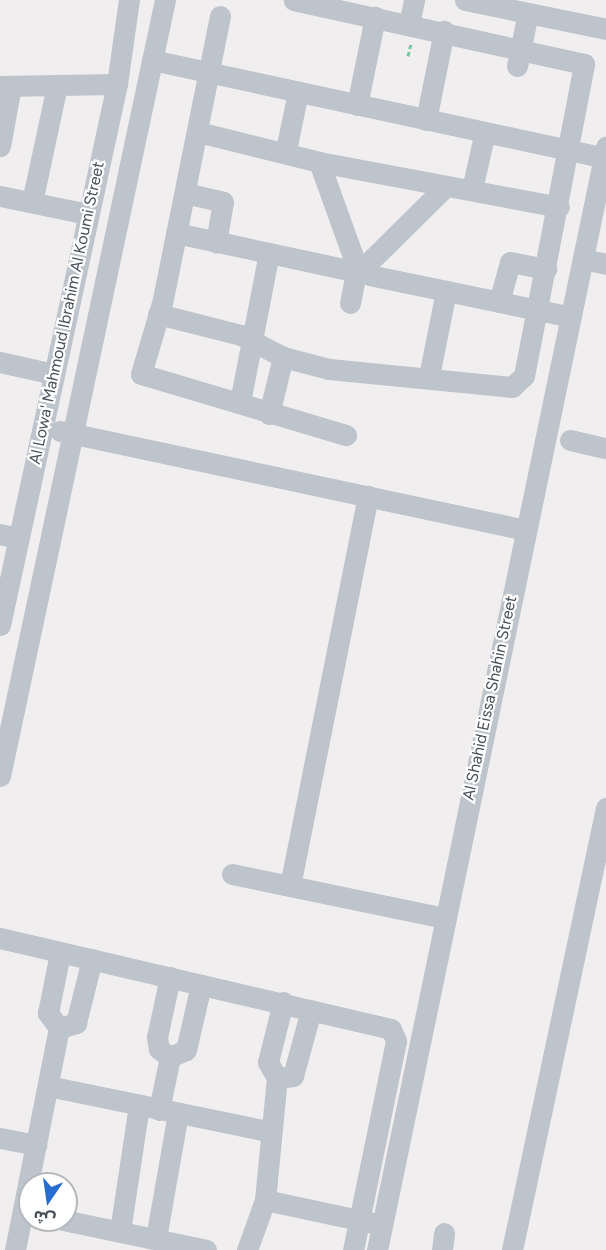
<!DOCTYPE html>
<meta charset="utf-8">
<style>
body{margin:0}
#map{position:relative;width:606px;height:1250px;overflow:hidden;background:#f0eeee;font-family:Figtree,"Noto Sans Arabic",sans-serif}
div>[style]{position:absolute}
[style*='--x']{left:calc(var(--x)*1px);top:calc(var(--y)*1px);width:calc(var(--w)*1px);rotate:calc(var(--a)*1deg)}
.path>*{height:3px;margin-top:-1.5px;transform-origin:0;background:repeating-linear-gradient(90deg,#7ac6a3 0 4.5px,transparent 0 7.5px)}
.minor>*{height:21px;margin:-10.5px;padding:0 10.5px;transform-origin:10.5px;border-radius:10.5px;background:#bdc4cc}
span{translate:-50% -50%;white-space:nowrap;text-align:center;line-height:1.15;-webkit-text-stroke:4.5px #fff;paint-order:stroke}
.street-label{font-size:16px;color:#475059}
.north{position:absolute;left:18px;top:1172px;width:60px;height:60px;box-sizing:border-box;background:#fff;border:2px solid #b5b9bd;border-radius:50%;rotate:193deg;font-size:16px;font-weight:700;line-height:24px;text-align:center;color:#475059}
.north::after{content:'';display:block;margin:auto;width:21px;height:27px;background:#286cd0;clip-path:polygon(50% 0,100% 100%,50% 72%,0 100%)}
</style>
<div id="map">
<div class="path">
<div style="--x:408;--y:56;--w:13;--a:-77"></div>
</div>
<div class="minor">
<div style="--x:465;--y:0;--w:144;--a:11.6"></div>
<div style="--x:220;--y:16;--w:293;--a:101.4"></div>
<div style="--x:162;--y:303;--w:74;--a:106.5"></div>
<div style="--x:141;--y:374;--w:214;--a:16.6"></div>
<div style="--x:409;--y:24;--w:25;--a:-78"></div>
<div style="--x:152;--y:60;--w:463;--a:12.2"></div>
<div style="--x:517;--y:66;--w:54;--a:-78.3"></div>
<div style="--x:0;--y:86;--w:117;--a:-1"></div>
<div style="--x:357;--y:105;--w:90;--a:-78.4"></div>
<div style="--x:426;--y:120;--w:91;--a:-78.6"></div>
<div style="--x:198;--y:132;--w:125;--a:13.9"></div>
<div style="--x:319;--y:162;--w:244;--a:10.6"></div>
<div style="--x:0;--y:146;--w:61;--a:-79.6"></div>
<div style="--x:286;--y:150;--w:59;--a:-78.3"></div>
<div style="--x:319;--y:162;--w:106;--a:70.2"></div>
<div style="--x:472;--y:189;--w:58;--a:-77.2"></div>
<div style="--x:185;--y:193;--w:39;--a:13"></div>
<div style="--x:223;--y:202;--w:41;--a:99.9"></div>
<div style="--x:0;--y:196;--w:90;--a:11.6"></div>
<div style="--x:32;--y:202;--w:120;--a:-77.9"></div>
<div style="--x:176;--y:233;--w:176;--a:12.1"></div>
<div style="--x:583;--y:259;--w:24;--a:12"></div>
<div style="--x:366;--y:265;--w:111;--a:-44.6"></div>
<div style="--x:369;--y:275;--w:206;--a:11.7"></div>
<div style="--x:499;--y:302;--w:41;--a:-74.6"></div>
<div style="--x:510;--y:262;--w:37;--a:11"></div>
<div style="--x:350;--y:303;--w:21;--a:-79"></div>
<div style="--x:158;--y:314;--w:86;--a:14.2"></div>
<div style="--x:241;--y:335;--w:47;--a:27.6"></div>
<div style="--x:283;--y:357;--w:48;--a:14.6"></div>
<div style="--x:329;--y:369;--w:184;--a:5.6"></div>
<div style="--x:512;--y:387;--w:16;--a:-43"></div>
<div style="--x:524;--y:376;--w:318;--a:-79.1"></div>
<div style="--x:584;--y:64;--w:297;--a:-167.6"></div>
<div style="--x:0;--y:362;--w:55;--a:12.5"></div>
<div style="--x:429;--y:376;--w:87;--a:-78.7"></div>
<div style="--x:240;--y:402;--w:152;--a:-79"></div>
<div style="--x:269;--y:414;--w:59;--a:-76.2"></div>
<div style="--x:60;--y:431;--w:476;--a:12"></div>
<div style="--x:570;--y:440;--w:37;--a:13"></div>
<div style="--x:0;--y:534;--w:19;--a:12"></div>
<div style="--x:0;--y:625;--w:554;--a:-77.8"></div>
<div style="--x:117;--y:84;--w:85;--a:-81.9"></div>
<div style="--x:0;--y:776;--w:793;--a:-78"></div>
<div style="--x:232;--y:874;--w:217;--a:11.7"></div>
<div style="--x:290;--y:886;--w:398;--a:-78.7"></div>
<div style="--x:0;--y:938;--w:401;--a:13.1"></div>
<div style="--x:391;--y:1029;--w:13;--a:67"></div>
<div style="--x:396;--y:1041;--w:213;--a:101.6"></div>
<div style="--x:170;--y:977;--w:61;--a:102.2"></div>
<div style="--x:157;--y:1037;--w:12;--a:81"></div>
<div style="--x:159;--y:1049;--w:14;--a:36"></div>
<div style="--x:170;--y:1057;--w:17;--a:-24"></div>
<div style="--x:186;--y:1050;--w:67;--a:-77"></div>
<div style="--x:283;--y:1002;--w:62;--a:104"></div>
<div style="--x:268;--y:1062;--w:18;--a:61"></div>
<div style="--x:277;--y:1078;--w:16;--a:-7"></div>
<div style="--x:293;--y:1076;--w:68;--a:-74.7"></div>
<div style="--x:59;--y:1028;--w:18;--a:-16"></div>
<div style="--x:76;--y:1023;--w:66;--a:-76"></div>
<div style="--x:48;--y:1086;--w:225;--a:11.6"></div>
<div style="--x:159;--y:1110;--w:54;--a:-78.3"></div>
<div style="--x:0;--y:1138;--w:37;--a:11"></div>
<div style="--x:265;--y:1200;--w:123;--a:-84.4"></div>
<div style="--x:63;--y:1220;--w:146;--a:11.8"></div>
<div style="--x:120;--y:1231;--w:127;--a:-81.4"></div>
<div style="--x:156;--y:1238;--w:127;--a:-80"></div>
<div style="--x:15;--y:1250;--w:226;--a:-78.8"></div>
<div style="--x:59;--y:1028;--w:19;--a:-126"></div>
<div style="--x:48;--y:1013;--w:61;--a:-78.7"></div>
<div style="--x:247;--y:1250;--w:53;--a:-70.2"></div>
<div style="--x:265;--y:1200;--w:109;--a:12.1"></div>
<div style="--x:377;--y:1250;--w:1127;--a:-78.27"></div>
<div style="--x:442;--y:1250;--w:17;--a:-83"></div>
<div style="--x:512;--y:1250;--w:452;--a:-78"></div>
</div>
<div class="street-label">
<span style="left:67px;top:313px;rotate:-78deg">Al Lowa' Mahmoud Ibrahim Al Koumi Street</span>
<span style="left:490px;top:698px;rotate:-78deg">Al Shahid Eissa Shahin Street</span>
</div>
<div class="north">ش</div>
</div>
